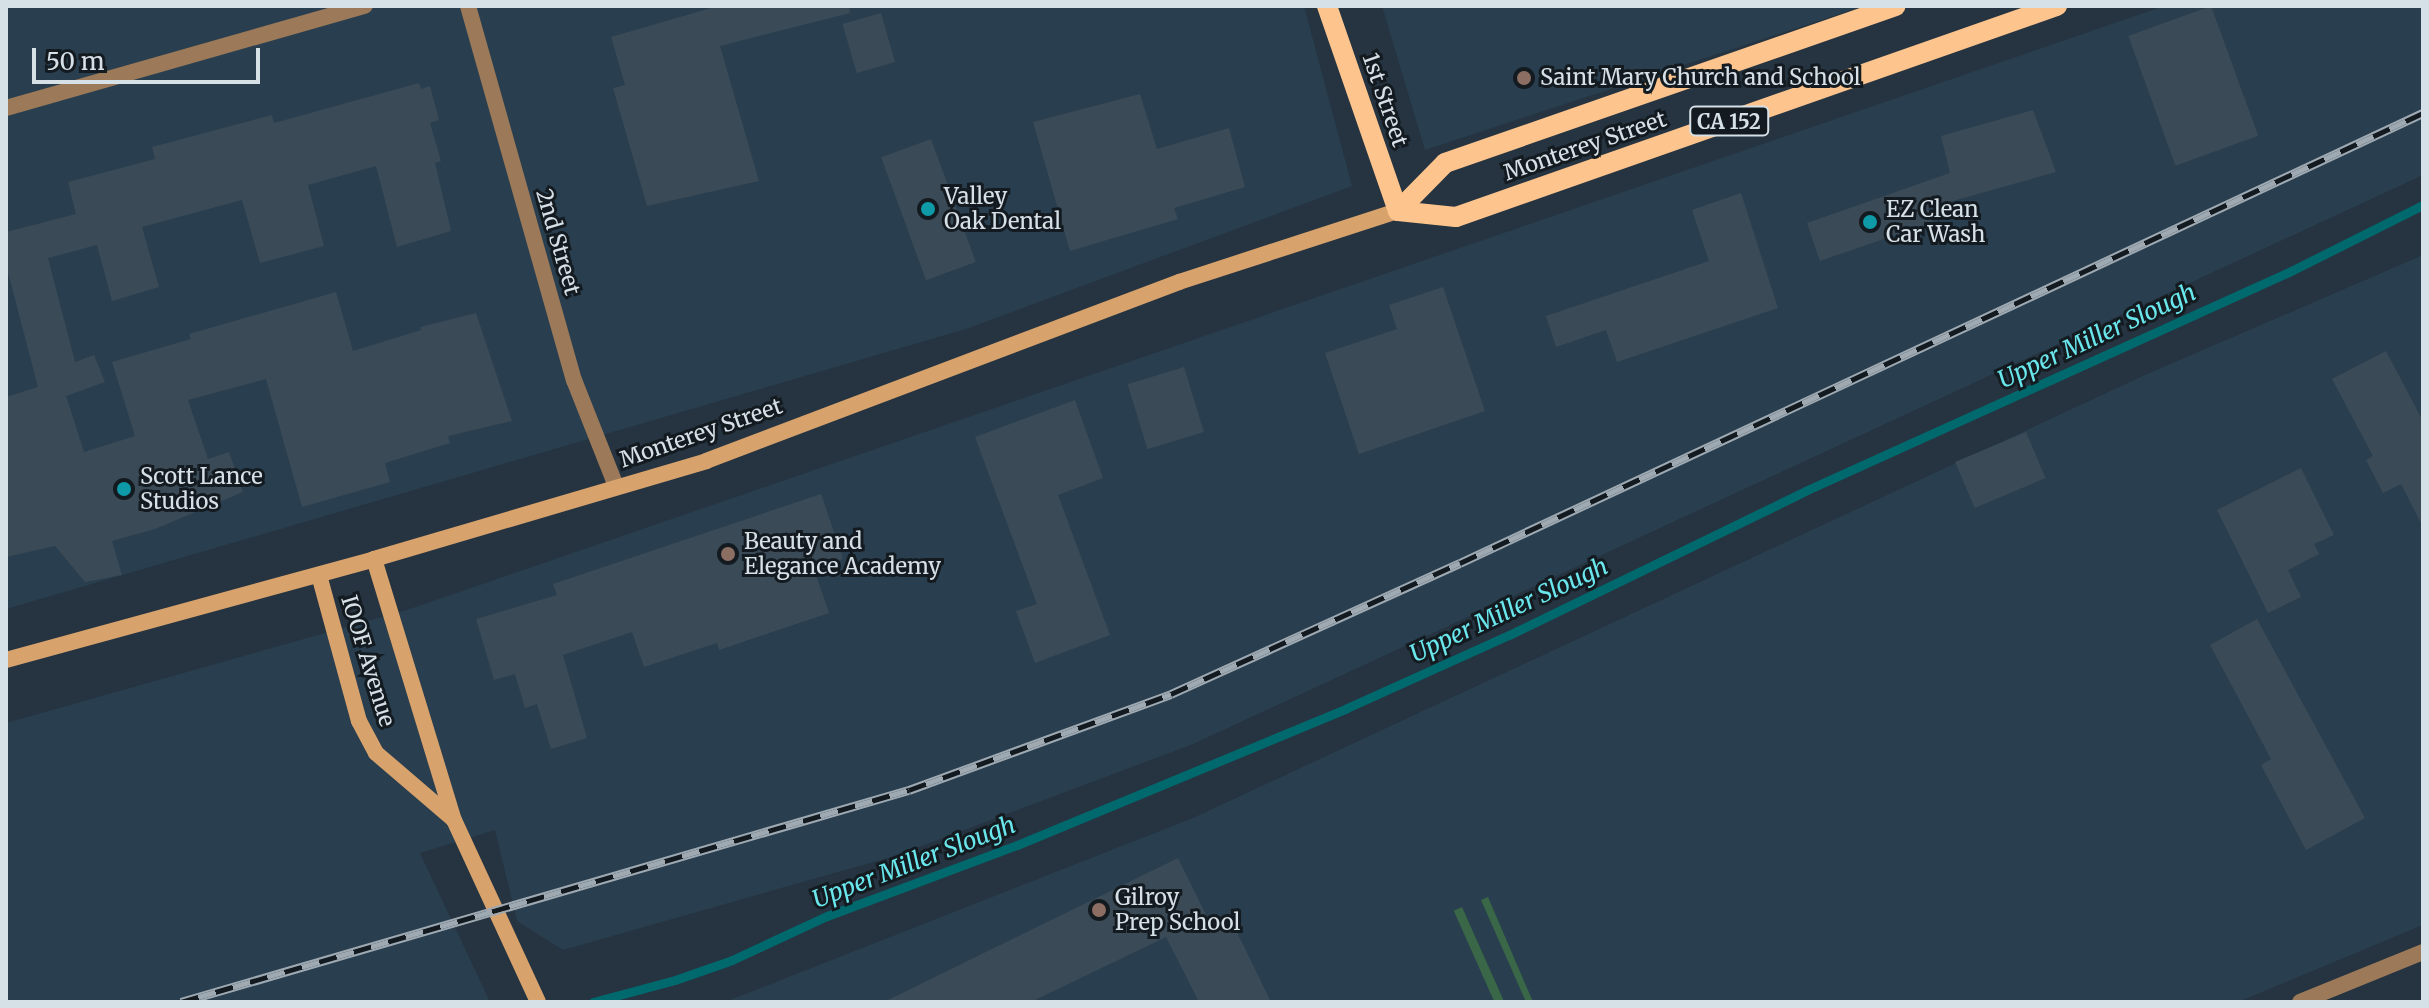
<!DOCTYPE html>
<style>
body{margin:0}
#map{position:relative;width:2429px;height:1008px;overflow:hidden;background:#253440;font-family:Merriweather,serif}
div>[style]{position:absolute}
[style*='--x']{left:calc(var(--x)*1px);top:calc(var(--y)*1px);width:calc(var(--w)*1px);rotate:calc(var(--a)*1deg)}
.built>*{inset:0;background:#293e4e}
.green>*{inset:0;background:#3a6747;transform-origin:0 0}
.stream>*{height:9px;margin:-4.5px;padding:0 4.5px;transform-origin:4.5px;border-radius:4.5px;background:#00696d}
.building>*{inset:0;background:#3a4a57;transform-origin:0 0}
.street>*{height:16px;margin:-8px;padding:0 8px;transform-origin:8px;border-radius:8px;background:#9c7a59}
.secondary>*{height:16px;margin:-8px;padding:0 8px;transform-origin:8px;border-radius:8px;background:#d8a26c}
.primary>*{height:20px;margin:-10px;padding:0 10px;transform-origin:10px;border-radius:10px;background:#fdc48d}
.rail>*{height:9px;margin-top:-4.5px;transform-origin:0;background:repeating-linear-gradient(90deg,#141b20 0 18px,#9ea9b2 0 36px);box-sizing:border-box;border-block:2px solid #9ea9b2}
.dots>*{width:22px;height:22px;translate:-50% -50%;box-sizing:border-box;border:4px solid #141b20;border-radius:50%}
span{translate:-50% -50%;white-space:nowrap;text-align:center;line-height:1.15;-webkit-text-stroke:6px #141b20;paint-order:stroke}
.shield-label span{padding:2px 6px;background:#141b20;border:2px solid;border-radius:6px;-webkit-text-stroke-width:0}
.shield-label{font-size:20px;color:#d6e0e7;font-weight:700}
.poi-label{font-size:22px;color:#d6e0e7}
.left{translate:0 -50%;text-align:left}
.street-label{font-size:22px;color:#d6e0e7}
.water-label{font-size:24px;color:#6ae7ed;font-style:italic}
.frame{position:absolute;inset:0;border:8px solid #d6e0e7;pointer-events:none}
.scale{position:absolute;left:32px;top:48px;width:228px;height:36px;box-sizing:border-box;border:4px solid #d6e0e7;border-top:0;padding-left:10px;font-size:24px;line-height:28px;white-space:nowrap;color:#d6e0e7;-webkit-text-stroke:6px #141b20;paint-order:stroke}
</style>
<div id="map">
<div class="built">
<div style="clip-path:polygon(6px 6px,1304px 6px,1352px 186px,966px 329px,6px 609px)"></div>
<div style="clip-path:polygon(1382px 6px,1864px 6px,1425px 150px)"></div>
<div style="clip-path:polygon(2164px 6px,2423px 6px,2423px 175px,1193px 744px,898px 855px,563px 950px,517px 921px,495px 830px,420px 853px,490px 1002px,6px 1002px,6px 723px,407px 610px)"></div>
<div style="clip-path:polygon(2423px 255px,2423px 925px,2238px 1002px,725px 1002px,1193px 818px,2145px 375px)"></div>
</div>
<div class="green">
<div style="clip-path:polygon(1488px 897px,1533px 1002px,1526px 1002px,1481px 900px)"></div>
<div style="left:1462px;top:907px;width:104px;height:9px;rotate:66deg"></div>
</div>
<div class="stream">
<div style="--x:593;--y:1002;--w:85;--a:-15"></div>
<div style="--x:675;--y:980;--w:60;--a:-19.3"></div>
<div style="--x:732;--y:960;--w:105;--a:-24.9"></div>
<div style="--x:827;--y:916;--w:203;--a:-20.5"></div>
<div style="--x:1017;--y:845;--w:357;--a:-22.5"></div>
<div style="--x:1347;--y:708;--w:178;--a:-24.3"></div>
<div style="--x:1509;--y:635;--w:329;--a:-25.9"></div>
<div style="--x:1805;--y:491;--w:531;--a:-24.35"></div>
<div style="--x:2289;--y:272;--w:150;--a:-26.6"></div>
</div>
<div class="building">
<div style="clip-path:polygon(718px 6px,849px 6px,850px 13px,720px 46px,759px 181px,647px 206px,613px 88px,625px 85px,611px 37px)"></div>
<div style="left:2211px;top:6px;width:138px;height:88px;rotate:70deg"></div>
<div style="left:881px;top:13px;width:51px;height:40px;rotate:74deg"></div>
<div style="clip-path:polygon(419px 83px,421px 89px,430px 86px,439px 120px,430px 123px,441px 161px,435px 163px,451px 231px,397px 247px,376px 166px,308px 185px,324px 246px,260px 263px,242px 200px,142px 227px,159px 287px,112px 301px,97px 245px,48px 258px,75px 362px,94px 355px,105px 382px,66px 396px,84px 452px,135px 436px,112px 362px,191px 339px,189px 334px,336px 292px,353px 351px,421px 330px,420px 327px,476px 313px,512px 421px,448px 436px,450px 443px,385px 463px,390px 482px,302px 507px,266px 379px,188px 400px,208px 459px,229px 452px,243px 492px,155px 529px,112px 541px,122px 575px,85px 582px,55px 546px,6px 557px,6px 397px,38px 387px,6px 265px,6px 232px,76px 214px,68px 182px,155px 159px,152px 147px,272px 115px,274px 123px)"></div>
<div style="clip-path:polygon(1140px 94px,1157px 149px,1229px 128px,1245px 187px,1174px 208px,1178px 219px,1070px 251px,1033px 122px)"></div>
<div style="clip-path:polygon(2033px 110px,2056px 172px,1928px 208px,1933px 222px,1820px 261px,1807px 223px,1950px 173px,1941px 136px)"></div>
<div style="left:931px;top:139px;width:131px;height:53px;rotate:70deg"></div>
<div style="clip-path:polygon(1741px 193px,1778px 308px,1617px 362px,1606px 330px,1556px 347px,1546px 316px,1709px 261px,1692px 210px)"></div>
<div style="clip-path:polygon(1443px 287px,1485px 411px,1359px 454px,1325px 353px,1397px 329px,1389px 305px)"></div>
<div style="clip-path:polygon(2386px 351px,2423px 421px,2423px 527px,2401px 484px,2383px 493px,2366px 460px,2373px 456px,2332px 379px)"></div>
<div style="left:1184px;top:367px;width:68px;height:59px;rotate:73deg"></div>
<div style="clip-path:polygon(1075px 400px,1103px 478px,1058px 495px,1110px 635px,1035px 663px,1016px 611px,1037px 604px,975px 437px)"></div>
<div style="left:2026px;top:432px;width:50px;height:77px;rotate:67deg"></div>
<div style="clip-path:polygon(2301px 468px,2334px 535px,2314px 544px,2319px 554px,2288px 570px,2301px 597px,2268px 613px,2217px 510px)"></div>
<div style="clip-path:polygon(821px 494px,843px 559px,814px 569px,829px 613px,719px 650px,717px 643px,644px 667px,632px 632px,563px 655px,587px 738px,551px 749px,537px 704px,525px 708px,515px 674px,494px 680px,476px 619px,557px 595px,553px 584px)"></div>
<div style="clip-path:polygon(2257px 619px,2365px 818px,2306px 850px,2261px 765px,2271px 759px,2210px 645px)"></div>
<div style="clip-path:polygon(1178px 858px,1213px 929px,1231px 920px,1271px 1002px,1199px 1002px,1166px 937px,1031px 1002px,884px 1002px)"></div>
</div>
<div class="street">
<div style="--x:468;--y:6;--w:389;--a:74.2"></div>
<div style="--x:574;--y:380;--w:114;--a:68.4"></div>
<div style="--x:6;--y:108;--w:373;--a:-15.9"></div>
<div style="--x:2300;--y:1002;--w:133;--a:-22.1"></div>
</div>
<div class="secondary">
<div style="--x:374;--y:559;--w:273;--a:73"></div>
<div style="--x:454;--y:820;--w:200;--a:65.2"></div>
<div style="--x:319;--y:575;--w:151;--a:74.7"></div>
<div style="--x:359;--y:721;--w:36;--a:62"></div>
<div style="--x:376;--y:753;--w:101;--a:40.6"></div>
<div style="--x:6;--y:660;--w:382;--a:-15.3"></div>
<div style="--x:374;--y:559;--w:346;--a:-16.4"></div>
<div style="--x:706;--y:461;--w:506;--a:-20.73"></div>
<div style="--x:1179;--y:282;--w:230;--a:-18"></div>
</div>
<div class="primary">
<div style="--x:1327;--y:6;--w:217;--a:70.9"></div>
<div style="--x:1398;--y:211;--w:58;--a:5.9"></div>
<div style="--x:1456;--y:217;--w:637;--a:-19.35"></div>
<div style="--x:1398;--y:211;--w:67;--a:-45.6"></div>
<div style="--x:1445;--y:163;--w:477;--a:-19.2"></div>
</div>
<div class="rail">
<div style="--x:181;--y:1002;--w:758;--a:-16.24"></div>
<div style="--x:909;--y:790;--w:279;--a:-20.1"></div>
<div style="--x:1171;--y:694;--w:317;--a:-24.4"></div>
<div style="--x:1460;--y:563;--w:1063;--a:-25.05"></div>
</div>
<div class="dots">
<div style="left:1524px;top:78px;background:#8d6e63"></div>
<div style="left:928px;top:209px;background:#0f9aa8"></div>
<div style="left:1870px;top:222px;background:#0f9aa8"></div>
<div style="left:124px;top:489px;background:#0f9aa8"></div>
<div style="left:728px;top:554px;background:#8d6e63"></div>
<div style="left:1099px;top:910px;background:#8d6e63"></div>
</div>
<div class="shield-label">
<span style="left:1729px;top:121px">CA 152</span>
</div>
<div class="poi-label">
<span class="left" style="left:1540px;top:78px">Saint Mary Church and School</span>
<span class="left" style="left:944px;top:209px">Valley<br>Oak Dental</span>
<span class="left" style="left:1886px;top:222px">EZ Clean<br>Car Wash</span>
<span class="left" style="left:140px;top:489px">Scott Lance<br>Studios</span>
<span class="left" style="left:744px;top:554px">Beauty and<br>Elegance Academy</span>
<span class="left" style="left:1115px;top:910px">Gilroy<br>Prep School</span>
</div>
<div class="street-label">
<span style="left:1385px;top:100px;rotate:71deg">1st Street</span>
<span style="left:1585px;top:146px;rotate:-19deg">Monterey Street</span>
<span style="left:558px;top:242px;rotate:74deg">2nd Street</span>
<span style="left:701px;top:433px;rotate:-19deg">Monterey Street</span>
<span style="left:368px;top:661px;rotate:73deg">IOOF Avenue</span>
</div>
<div class="water-label">
<span style="left:2097px;top:336px;rotate:-25deg">Upper Miller Slough</span>
<span style="left:1509px;top:610px;rotate:-25deg">Upper Miller Slough</span>
<span style="left:914px;top:862px;rotate:-21deg">Upper Miller Slough</span>
</div>
<div class="frame"></div>
<div class="scale">50 m</div>
</div>
